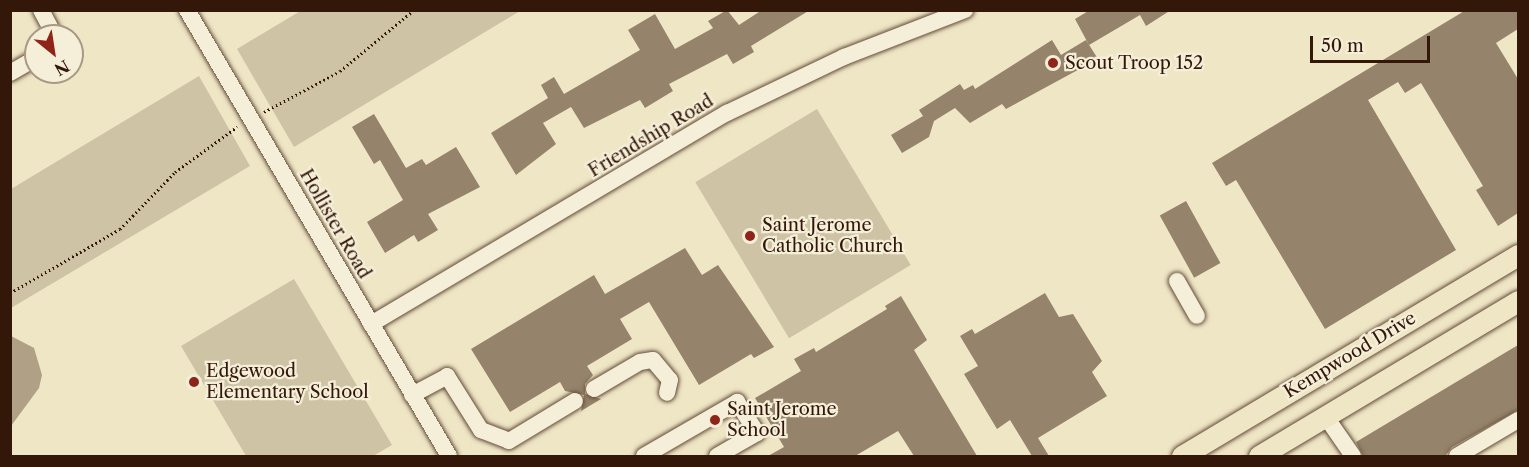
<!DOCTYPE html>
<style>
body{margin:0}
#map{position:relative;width:1529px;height:467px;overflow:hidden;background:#efe6c6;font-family:"Libre Caslon Text",serif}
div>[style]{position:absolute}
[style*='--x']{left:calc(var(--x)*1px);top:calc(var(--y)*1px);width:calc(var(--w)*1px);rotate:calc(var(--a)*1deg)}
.green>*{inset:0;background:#cfc3a6;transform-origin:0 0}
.water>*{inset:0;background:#afa086}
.building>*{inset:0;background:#95836b;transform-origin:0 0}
.path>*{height:3px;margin-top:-1.5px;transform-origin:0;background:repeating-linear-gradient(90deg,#331709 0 1.5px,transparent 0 4.5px)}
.roads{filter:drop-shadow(0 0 2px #624b38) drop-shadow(0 0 2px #624b38)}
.minor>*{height:16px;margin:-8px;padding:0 8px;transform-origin:8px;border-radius:8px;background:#f5efda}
.major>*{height:21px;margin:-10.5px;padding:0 10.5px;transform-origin:10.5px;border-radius:10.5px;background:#efe6c6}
.dots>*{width:16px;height:16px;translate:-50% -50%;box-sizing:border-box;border:3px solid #f5efda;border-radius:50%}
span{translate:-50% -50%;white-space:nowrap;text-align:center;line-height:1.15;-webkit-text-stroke:4.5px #f5efda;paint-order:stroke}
.poi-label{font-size:18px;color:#331709}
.left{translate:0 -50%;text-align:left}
.street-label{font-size:18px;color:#331709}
.frame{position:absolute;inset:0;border:12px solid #331709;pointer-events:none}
.north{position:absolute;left:24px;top:24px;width:60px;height:60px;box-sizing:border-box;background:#f5efda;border:2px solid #a79986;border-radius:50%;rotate:150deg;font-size:16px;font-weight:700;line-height:24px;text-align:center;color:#331709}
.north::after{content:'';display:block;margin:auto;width:21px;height:27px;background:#8f2418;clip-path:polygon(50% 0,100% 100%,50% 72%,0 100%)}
.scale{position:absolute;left:1310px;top:36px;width:120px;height:27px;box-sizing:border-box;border:3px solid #331709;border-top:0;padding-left:8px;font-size:18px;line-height:21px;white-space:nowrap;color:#331709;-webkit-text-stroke:4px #f5efda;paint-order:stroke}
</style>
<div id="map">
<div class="green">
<div style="clip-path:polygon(302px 10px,520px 10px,520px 11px,294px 147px,237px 49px)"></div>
<div style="clip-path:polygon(199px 76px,250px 166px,11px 308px,11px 189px)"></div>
<div style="left:817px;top:109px;width:182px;height:142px;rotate:59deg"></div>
<div style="clip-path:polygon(294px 279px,392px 445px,373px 456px,246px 456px,181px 346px)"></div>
</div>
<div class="water">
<div style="clip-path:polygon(11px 336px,34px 348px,42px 375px,39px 388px,11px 426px)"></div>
</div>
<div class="building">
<div style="clip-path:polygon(727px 10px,739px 25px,762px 10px,810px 10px,751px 46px,754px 52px,733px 64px,727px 54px,669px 84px,673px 91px,645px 108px,640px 100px,584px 128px,571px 107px,543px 123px,556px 144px,516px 175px,491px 133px,548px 98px,541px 85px,554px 77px,564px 94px,640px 50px,628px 30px,655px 14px,675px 49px,713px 28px,708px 21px)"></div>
<div style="clip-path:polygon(1090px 10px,1171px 10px,1146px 26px,1140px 15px,1089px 45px,1075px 19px)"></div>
<div style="clip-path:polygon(1466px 10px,1518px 10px,1518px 29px,1496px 43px,1518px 79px,1518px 213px,1498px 226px,1476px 190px,1483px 186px,1421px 83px,1405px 93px,1398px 82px,1368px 100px,1456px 250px,1325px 329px,1236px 180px,1226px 186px,1212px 163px)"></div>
<div style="clip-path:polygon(1052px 40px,1061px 55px,1086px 40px,1098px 59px,1006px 109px,1002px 104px,970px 123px,955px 108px,934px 121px,929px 137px,902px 153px,891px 135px,923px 116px,919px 110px,960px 84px,964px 90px,973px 85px,975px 89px)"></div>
<div style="clip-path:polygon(374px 114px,406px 168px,422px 159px,426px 165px,456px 147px,480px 187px,428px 214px,438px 230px,418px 242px,414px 235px,385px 253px,367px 222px,403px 200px,380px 160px,374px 164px,352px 127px)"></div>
<div style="left:1186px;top:201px;width:71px;height:30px;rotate:61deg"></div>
<div style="clip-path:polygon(685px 248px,702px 275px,718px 265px,774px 347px,754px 358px,751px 354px,699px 385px,649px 302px,620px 319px,632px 339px,587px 366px,593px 375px,585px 384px,585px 394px,601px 399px,581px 411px,584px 395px,565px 391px,560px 382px,510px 412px,471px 349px,594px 275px,605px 294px)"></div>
<div style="clip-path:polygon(1045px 293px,1059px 317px,1073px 314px,1102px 361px,1092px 372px,1107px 396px,1038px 438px,1049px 456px,1032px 456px,1010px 420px,997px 429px,964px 374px,978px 366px,960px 336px,972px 329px,975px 334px)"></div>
<div style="clip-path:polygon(901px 296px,927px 340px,914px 350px,977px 456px,914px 456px,898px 431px,855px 456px,768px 456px,784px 447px,755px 398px,801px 371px,794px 359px,814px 348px,816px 352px,887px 309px,885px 306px)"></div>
<div style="clip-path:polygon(1518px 345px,1518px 410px,1452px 447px,1445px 456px,1363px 456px,1356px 442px)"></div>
</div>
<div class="path">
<div style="--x:264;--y:112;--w:86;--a:-28.3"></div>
<div style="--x:340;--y:71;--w:96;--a:-39.5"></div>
<div style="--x:10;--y:293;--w:127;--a:-30.2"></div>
<div style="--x:120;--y:229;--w:79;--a:-46"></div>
<div style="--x:175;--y:172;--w:77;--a:-36"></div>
</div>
<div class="roads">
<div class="minor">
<div style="--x:41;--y:10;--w:30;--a:62"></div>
<div style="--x:187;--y:10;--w:517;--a:59.57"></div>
<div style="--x:10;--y:73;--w:30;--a:-30"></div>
<div style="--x:1177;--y:281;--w:40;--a:60.3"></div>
<div style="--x:371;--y:324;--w:414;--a:-30.7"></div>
<div style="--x:727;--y:113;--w:130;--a:-25.6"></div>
<div style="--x:844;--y:57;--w:130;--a:-21.2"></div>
<div style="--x:594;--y:389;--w:53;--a:-30.4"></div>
<div style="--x:640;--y:362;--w:13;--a:-9"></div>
<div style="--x:653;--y:360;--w:26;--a:50"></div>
<div style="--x:670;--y:380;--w:13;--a:103"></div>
<div style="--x:412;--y:395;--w:40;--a:-28"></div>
<div style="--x:447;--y:376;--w:64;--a:57.8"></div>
<div style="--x:481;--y:430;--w:30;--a:21"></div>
<div style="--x:509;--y:441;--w:77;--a:-31.2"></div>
<div style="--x:1326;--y:417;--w:47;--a:55.3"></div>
<div style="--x:644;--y:456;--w:108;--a:-30.1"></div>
<div style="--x:737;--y:402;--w:37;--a:57"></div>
<div style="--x:757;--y:433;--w:46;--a:150.1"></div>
<div style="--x:1457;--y:456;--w:71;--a:-30.5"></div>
</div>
<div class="major">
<div style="--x:1182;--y:456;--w:392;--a:-30.9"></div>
<div style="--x:1259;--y:456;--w:302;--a:-30.9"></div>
</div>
</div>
<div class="dots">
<div style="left:1053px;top:63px;background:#8f2418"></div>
<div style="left:750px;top:236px;background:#8f2418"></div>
<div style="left:194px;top:382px;background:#8f2418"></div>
<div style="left:715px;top:420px;background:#8f2418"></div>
</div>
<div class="poi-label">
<span class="left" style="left:1065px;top:63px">Scout Troop 152</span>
<span class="left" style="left:762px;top:236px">Saint Jerome<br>Catholic Church</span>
<span class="left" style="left:206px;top:382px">Edgewood<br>Elementary School</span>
<span class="left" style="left:727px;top:420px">Saint Jerome<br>School</span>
</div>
<div class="street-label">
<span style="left:651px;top:136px;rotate:-31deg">Friendship Road</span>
<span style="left:335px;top:224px;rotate:60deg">Hollister Road</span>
<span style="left:1350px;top:355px;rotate:-31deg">Kempwood Drive</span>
</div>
<div class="frame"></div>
<div class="north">N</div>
<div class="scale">50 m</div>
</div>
